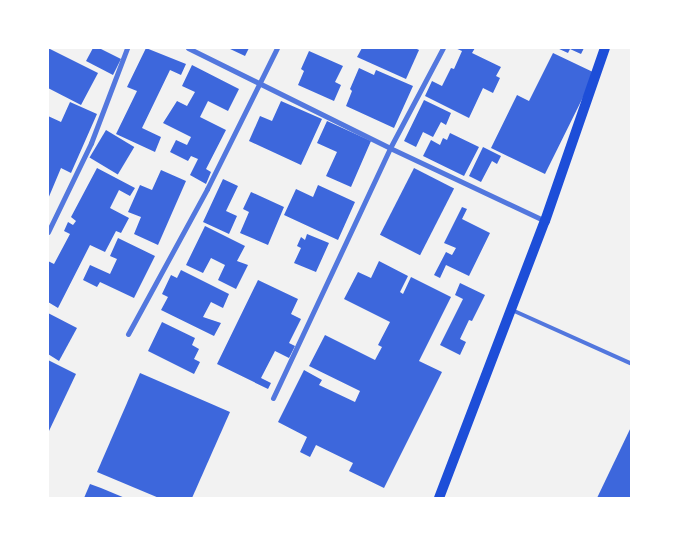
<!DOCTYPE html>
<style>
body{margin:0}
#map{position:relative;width:679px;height:546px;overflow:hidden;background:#f2f2f2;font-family:"Public Sans",sans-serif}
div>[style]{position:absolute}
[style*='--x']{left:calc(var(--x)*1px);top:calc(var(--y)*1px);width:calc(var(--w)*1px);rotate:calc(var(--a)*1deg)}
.building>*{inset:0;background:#3d67dc;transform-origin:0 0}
.service>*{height:4px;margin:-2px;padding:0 2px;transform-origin:2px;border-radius:2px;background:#5277de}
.minor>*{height:5px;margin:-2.5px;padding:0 2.5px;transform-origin:2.5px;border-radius:2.5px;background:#5277de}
.secondary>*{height:10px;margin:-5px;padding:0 5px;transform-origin:5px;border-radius:5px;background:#1d4ed8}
span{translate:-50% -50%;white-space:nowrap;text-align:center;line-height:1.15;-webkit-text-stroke:5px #fff;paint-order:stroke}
.frame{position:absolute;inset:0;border:49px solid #fff;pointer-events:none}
</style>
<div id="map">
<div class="building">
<div style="clip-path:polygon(48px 48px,98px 73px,81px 105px,48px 88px)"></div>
<div style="clip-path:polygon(93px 48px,99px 48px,121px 59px,113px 75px,86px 61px)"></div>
<div style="clip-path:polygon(146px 48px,186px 64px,181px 75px,170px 70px,142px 128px,161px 137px,155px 152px,116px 134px,137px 91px,127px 87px)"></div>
<div style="clip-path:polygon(228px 48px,249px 48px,245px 56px)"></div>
<div style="clip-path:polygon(362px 48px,415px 48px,419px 50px,406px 79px,357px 57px)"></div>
<div style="clip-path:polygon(455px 48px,475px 48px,472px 53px,501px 67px,496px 76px,500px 78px,493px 93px,483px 88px,469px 118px,425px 96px,432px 81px,442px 86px,451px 68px,454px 69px,462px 51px)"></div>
<div style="clip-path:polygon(557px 48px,584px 48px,581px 54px,570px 49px,568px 53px)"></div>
<div style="clip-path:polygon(309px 51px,343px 66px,335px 82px,341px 85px,334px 101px,298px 85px,304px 71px,301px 69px)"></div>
<div style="clip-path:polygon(553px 53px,595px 73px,545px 174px,491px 148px,517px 95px,529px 101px)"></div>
<div style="clip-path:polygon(192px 65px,239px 89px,228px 111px,208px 101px,200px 117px,226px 130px,206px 169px,211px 172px,206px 184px,190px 175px,198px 159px,191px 156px,188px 161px,170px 152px,176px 140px,187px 145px,191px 137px,163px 123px,177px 101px,187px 106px,195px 92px,182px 86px)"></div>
<div style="clip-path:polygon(359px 68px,374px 75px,376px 70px,413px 86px,394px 128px,346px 106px,352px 91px,350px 89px)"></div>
<div style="clip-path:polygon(424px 100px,451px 113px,446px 125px,441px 122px,433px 137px,423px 132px,416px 147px,404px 141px)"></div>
<div style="clip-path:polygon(281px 101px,322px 119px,301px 165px,249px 141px,260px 116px,272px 121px)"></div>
<div style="clip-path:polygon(70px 102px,97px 114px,71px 173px,61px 168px,48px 199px,48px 116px,61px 122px)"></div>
<div style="clip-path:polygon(327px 121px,371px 141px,351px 187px,326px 176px,337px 152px,317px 143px)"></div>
<div style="left:106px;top:130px;width:33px;height:32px;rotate:31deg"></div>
<div style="clip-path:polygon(450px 133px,479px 147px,464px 176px,423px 156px,431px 140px,440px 145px,443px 138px,447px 140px)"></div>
<div style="clip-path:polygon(483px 147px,501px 156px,497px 164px,492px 161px,481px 182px,469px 176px)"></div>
<div style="clip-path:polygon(97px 168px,135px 188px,130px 196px,119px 190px,110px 208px,129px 218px,121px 233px,116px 231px,105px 252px,90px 245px,58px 308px,48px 302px,48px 261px,54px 264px,70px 234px,64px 231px,68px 222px,73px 225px,76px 221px,71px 217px)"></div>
<div style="left:414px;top:168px;width:45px;height:75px;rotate:27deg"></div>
<div style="clip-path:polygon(161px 170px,186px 181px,158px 245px,134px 234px,141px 217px,128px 212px,140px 185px,152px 190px)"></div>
<div style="clip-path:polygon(223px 179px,238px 186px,226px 211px,237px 216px,229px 234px,203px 222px)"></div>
<div style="clip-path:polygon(318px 185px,355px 202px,338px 240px,284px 215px,296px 189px,313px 197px)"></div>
<div style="clip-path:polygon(251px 192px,284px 207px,268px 245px,240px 233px,249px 212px,243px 209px)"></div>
<div style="clip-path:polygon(462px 207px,467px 209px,462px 219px,490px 233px,469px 276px,446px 265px,440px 278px,434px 275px,446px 252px,452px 255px,456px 248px,444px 243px)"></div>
<div style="clip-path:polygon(205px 226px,245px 246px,237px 261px,248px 265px,236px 289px,218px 280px,225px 265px,211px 258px,203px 273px,186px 265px)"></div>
<div style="clip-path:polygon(307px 234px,329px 243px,316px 272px,294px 263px,301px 248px,297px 246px,301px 237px,305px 240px)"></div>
<div style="clip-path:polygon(118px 238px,155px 256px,134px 298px,100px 282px,97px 287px,83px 280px,90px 265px,110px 274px,117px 259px,110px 256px)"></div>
<div style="clip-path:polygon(379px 261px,408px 276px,400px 292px,403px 294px,411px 277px,451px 297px,419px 361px,442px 372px,384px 488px,349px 471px,353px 463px,316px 445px,310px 457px,300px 452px,307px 437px,278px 422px,304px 370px,322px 380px,319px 385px,355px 402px,360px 391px,309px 366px,325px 335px,375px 360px,382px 347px,378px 345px,390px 322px,344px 299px,358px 272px,371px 278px)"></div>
<div style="clip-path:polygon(181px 270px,229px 294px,223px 308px,211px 302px,203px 317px,221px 323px,214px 336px,161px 310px,168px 297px,162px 294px,171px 275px,177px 278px)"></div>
<div style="clip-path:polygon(258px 280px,298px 299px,291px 314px,301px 319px,289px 343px,295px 346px,289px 358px,275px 351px,261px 378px,271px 383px,268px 389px,217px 364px)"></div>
<div style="clip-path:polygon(460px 283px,485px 295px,472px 321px,469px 320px,460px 339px,466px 342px,460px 355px,440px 345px,463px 299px,455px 295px)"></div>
<div style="clip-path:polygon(48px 313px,77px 328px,59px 361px,48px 354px)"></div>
<div style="clip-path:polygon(162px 322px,195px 338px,192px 345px,199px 349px,194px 359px,200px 362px,194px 374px,148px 351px)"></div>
<div style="clip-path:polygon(48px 360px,76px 374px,48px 433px)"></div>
<div style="clip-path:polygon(140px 373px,230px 412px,192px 498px,159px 498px,97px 472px)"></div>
<div style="clip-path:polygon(632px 425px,632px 498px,597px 498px)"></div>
<div style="clip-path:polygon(90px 484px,101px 488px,125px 498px,84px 498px)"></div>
</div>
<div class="service">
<div style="--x:512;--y:310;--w:132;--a:24.2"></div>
</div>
<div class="minor">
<div style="--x:188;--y:48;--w:225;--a:26.3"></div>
<div style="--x:390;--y:148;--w:171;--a:25.2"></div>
<div style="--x:48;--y:232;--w:99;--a:-64.2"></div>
<div style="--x:91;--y:143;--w:102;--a:-69.2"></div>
<div style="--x:128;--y:334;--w:165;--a:-61.4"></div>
<div style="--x:207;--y:189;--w:157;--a:-63.6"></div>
<div style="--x:273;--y:398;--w:276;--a:-64.9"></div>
<div style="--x:390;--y:148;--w:113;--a:-62.1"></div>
</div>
<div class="secondary">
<div style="--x:439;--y:498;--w:297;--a:-69.1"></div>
<div style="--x:545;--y:221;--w:183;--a:-70.9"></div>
</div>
<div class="frame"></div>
</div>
